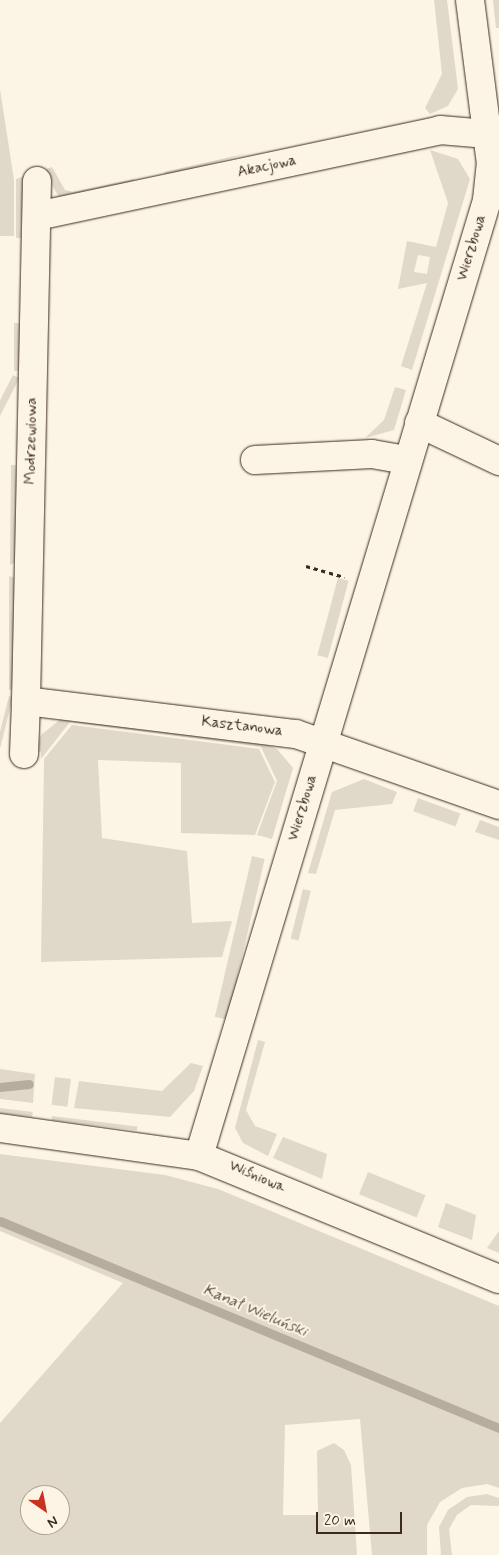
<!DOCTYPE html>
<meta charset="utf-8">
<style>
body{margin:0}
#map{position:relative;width:499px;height:1555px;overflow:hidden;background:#fcf5e5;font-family:Mynerve,sans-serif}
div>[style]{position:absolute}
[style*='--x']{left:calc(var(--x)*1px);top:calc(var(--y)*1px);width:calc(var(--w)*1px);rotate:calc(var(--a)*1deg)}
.green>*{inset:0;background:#e0d8c8;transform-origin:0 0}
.stream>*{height:9px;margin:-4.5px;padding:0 4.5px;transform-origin:4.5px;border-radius:4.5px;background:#b7ad9e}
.path>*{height:3px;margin-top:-1.5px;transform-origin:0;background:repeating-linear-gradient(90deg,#3b2a1e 0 4px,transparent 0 8px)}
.roads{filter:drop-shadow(0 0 1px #3b2a1e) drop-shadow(0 0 1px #3b2a1e)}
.minor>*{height:28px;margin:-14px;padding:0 14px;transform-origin:14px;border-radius:14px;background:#fcf5e5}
span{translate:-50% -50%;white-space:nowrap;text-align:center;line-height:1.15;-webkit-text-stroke:4px #fcf5e5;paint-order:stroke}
.street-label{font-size:15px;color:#3b2a1e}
.water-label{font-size:16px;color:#605144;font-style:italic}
.north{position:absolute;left:20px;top:1485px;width:50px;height:50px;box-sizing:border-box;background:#fcf5e5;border:1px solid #afa495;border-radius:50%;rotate:147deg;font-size:14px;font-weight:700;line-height:20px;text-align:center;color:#3b2a1e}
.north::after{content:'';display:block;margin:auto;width:18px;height:22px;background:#c8321e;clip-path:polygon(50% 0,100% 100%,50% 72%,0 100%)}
.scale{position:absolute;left:316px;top:1512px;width:86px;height:22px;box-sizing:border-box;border:2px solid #3b2a1e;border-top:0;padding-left:6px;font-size:15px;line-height:18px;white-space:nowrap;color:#3b2a1e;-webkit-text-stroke:4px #fcf5e5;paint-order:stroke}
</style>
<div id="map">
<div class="green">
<div style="clip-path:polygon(434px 0,447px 0,458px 89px,448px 106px,430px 114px,425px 108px,442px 74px)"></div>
<div style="clip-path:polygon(493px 0,499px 0,499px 28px,496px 28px)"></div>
<div style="clip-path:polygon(0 89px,14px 180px,14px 236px,0 236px)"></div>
<div style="clip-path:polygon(evenodd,430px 150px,458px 159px,470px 179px,412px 370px,401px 366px,427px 283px,398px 289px,407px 241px,436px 247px,448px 203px,430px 150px,418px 255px,430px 257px,427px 274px,414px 272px,418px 255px)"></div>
<div style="clip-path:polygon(249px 153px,166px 176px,164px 172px,235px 156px)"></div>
<div style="clip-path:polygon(52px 167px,65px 190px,73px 192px,134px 179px,135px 182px,59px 197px,48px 179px,23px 180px,21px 238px,16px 238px,16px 179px)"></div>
<div style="left:14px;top:323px;width:6px;height:48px"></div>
<div style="left:13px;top:375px;width:7px;height:84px;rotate:27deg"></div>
<div style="clip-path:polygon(395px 387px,406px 390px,394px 430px,365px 438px,384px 420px)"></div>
<div style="clip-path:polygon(11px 465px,16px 465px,16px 562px,10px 565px)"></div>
<div style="clip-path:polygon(9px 576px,15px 578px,13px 689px,9px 690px)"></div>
<div style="left:338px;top:578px;width:11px;height:80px;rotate:15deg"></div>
<div style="left:9px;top:696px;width:4px;height:63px;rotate:14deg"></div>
<div style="clip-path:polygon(62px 718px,260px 742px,277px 749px,293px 768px,272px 839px,257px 835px,277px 781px,261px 747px,70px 722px,41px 759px,41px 752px,36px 751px,41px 735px)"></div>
<div style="clip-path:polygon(72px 725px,259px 749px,275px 782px,255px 835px,181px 833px,181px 763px,98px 760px,102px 838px,187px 851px,192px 923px,232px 921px,222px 957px,41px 962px,44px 759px)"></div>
<div style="clip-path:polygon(364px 779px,397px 792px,392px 804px,335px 810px,316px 874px,308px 873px,332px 792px)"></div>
<div style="left:418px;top:798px;width:45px;height:14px;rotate:20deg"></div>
<div style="clip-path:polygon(480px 820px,499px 827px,499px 840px,475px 832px)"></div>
<div style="left:252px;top:856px;width:13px;height:165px;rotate:13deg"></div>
<div style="left:303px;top:889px;width:8px;height:51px;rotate:14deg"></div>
<div style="clip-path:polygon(258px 1040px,265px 1042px,246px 1110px,255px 1126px,277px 1134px,268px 1156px,243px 1143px,235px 1128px)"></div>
<div style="clip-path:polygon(191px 1063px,203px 1066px,194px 1091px,170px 1117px,74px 1108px,79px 1081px,162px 1091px)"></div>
<div style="clip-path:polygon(0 1069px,35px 1074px,33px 1103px,0 1099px)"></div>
<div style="left:55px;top:1077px;width:16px;height:28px;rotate:7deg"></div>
<div style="left:0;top:1108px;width:33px;height:5px;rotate:7deg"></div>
<div style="left:52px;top:1116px;width:86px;height:4px;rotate:7deg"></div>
<div style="clip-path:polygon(283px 1137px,327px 1154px,322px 1179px,273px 1158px)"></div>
<div style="clip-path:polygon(evenodd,0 1154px,165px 1175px,218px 1189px,499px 1306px,499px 1488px,487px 1484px,462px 1488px,440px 1502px,427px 1525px,427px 1555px,372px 1555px,360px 1419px,285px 1425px,283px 1515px,318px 1515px,317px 1451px,334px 1443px,344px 1450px,351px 1465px,357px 1555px,0 1555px,0 1423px,123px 1283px,0 1231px,0 1154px,30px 1495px,60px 1495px,60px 1525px,30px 1525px,30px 1495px)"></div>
<div style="left:368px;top:1172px;width:62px;height:24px;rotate:22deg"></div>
<div style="clip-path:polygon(446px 1203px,476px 1215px,472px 1240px,438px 1227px)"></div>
<div style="clip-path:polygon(499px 1231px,499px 1253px,487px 1248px)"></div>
<div style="clip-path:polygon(487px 1494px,499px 1498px,499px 1506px,471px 1505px,457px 1515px,449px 1529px,452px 1555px,441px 1555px,439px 1527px,448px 1510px,467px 1497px)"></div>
</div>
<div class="stream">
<div style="--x:0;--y:1087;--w:29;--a:-6"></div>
<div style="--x:0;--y:1221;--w:540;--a:22.53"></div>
</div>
<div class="path">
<div style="--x:306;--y:566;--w:40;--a:16"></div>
</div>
<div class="roads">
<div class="minor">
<div style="--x:37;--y:216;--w:412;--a:-12"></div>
<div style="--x:440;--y:130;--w:59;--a:4.8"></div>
<div style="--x:419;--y:423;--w:89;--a:25.4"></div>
<div style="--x:255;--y:460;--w:117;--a:-2.9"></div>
<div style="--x:372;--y:454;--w:36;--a:10"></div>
<div style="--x:26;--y:701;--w:520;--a:-88.79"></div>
<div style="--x:24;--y:754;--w:53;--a:-87.8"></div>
<div style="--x:26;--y:701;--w:272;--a:7"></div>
<div style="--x:296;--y:734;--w:215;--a:19.3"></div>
<div style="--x:0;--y:1128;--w:201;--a:8"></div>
<div style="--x:199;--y:1156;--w:324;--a:22.3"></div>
<div style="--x:199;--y:1156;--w:998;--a:-73.23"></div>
<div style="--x:487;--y:200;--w:36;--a:-84"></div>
<div style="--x:491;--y:164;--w:165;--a:-97.3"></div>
</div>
</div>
<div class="street-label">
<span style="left:267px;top:167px;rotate:-12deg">Akacjowa</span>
<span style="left:472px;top:248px;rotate:-73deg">Wierzbowa</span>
<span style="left:32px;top:441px;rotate:-89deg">Modrzewiowa</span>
<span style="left:242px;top:727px;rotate:7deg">Kasztanowa</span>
<span style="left:303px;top:808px;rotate:-73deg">Wierzbowa</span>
<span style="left:257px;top:1177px;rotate:23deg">Wiśniowa</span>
</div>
<div class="water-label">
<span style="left:255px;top:1311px;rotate:23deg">Kanał Wieluński</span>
</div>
<div class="north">N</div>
<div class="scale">20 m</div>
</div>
